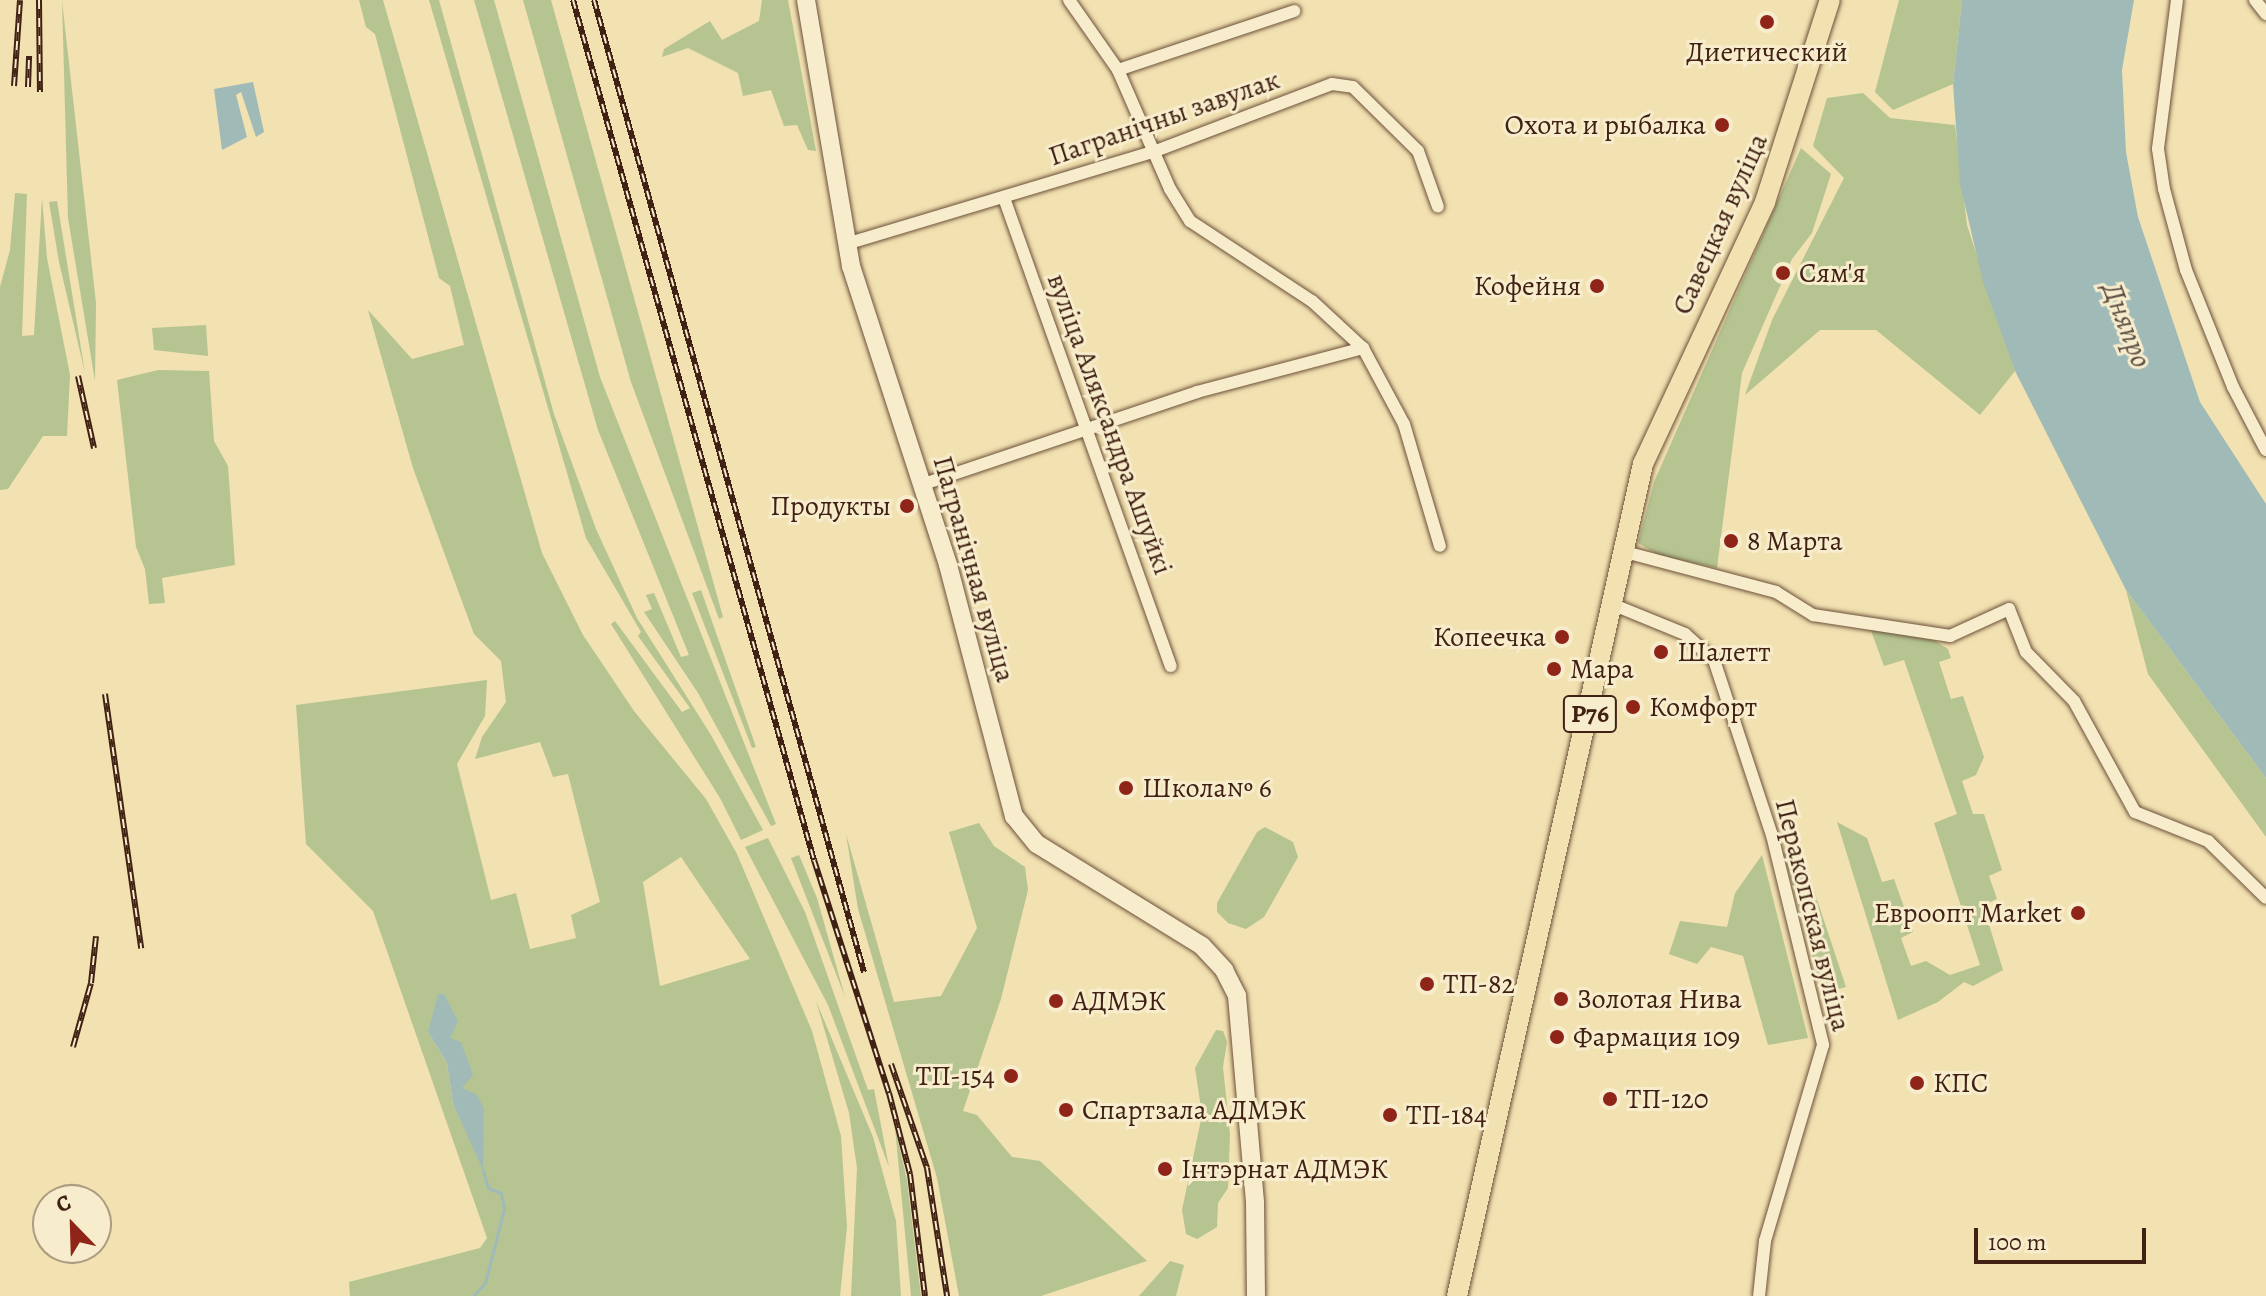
<!DOCTYPE html>
<meta charset="utf-8">
<style>
body{margin:0}
#map{position:relative;width:2266px;height:1296px;overflow:hidden;background:#f2e1b1;font-family:Alegreya,serif}
div>[style]{position:absolute}
[style*='--x']{left:calc(var(--x)*1px);top:calc(var(--y)*1px);width:calc(var(--w)*1px);rotate:calc(var(--a)*1deg)}
.green>*{inset:0;background:#b5c490}
.water>*{inset:0;background:#a0bbb7}
.stream>*{height:3px;margin:-1.5px;padding:0 1.5px;transform-origin:1.5px;border-radius:1.5px;background:#a0bbb7}
.roads{filter:drop-shadow(0 0 2px #6c513a) drop-shadow(0 0 2px #6c513a)}
.street>*{height:12px;margin:-6px;padding:0 6px;transform-origin:6px;border-radius:6px;background:#f7eccc}
.secondary>*{height:18px;margin:-9px;padding:0 9px;transform-origin:9px;border-radius:9px;background:#f7eccc}
.primary>*{height:20px;margin:-10px;padding:0 10px;transform-origin:10px;border-radius:10px;background:#f2e1b1}
.rail>*{height:6px;margin-top:-3px;transform-origin:0;background:repeating-linear-gradient(90deg,#f7eccc 0 9px,#402113 0 18px);box-sizing:border-box;border-block:2px solid #402113}
.dots>*{width:22px;height:22px;translate:-50% -50%;box-sizing:border-box;border:4px solid #f7eccc;border-radius:50%}
span{translate:-50% -50%;white-space:nowrap;text-align:center;line-height:1.15;-webkit-text-stroke:6px #f7eccc;paint-order:stroke}
.shield-label span{padding:2px 6px;background:#f7eccc;border:2px solid;border-radius:6px;-webkit-text-stroke-width:0}
.shield-label{font-size:26px;color:#402113;font-weight:700}
.poi-label{font-size:28px;color:#402113}
.right{translate:-100% -50%;text-align:right}
.left{translate:0 -50%;text-align:left}
.street-label{font-size:28px;color:#402113}
.water-label{font-size:30px;color:#5d4f44;font-style:italic}
.north{position:absolute;left:32px;top:1184px;width:80px;height:80px;box-sizing:border-box;background:#f7eccc;border:2px solid #ae9b82;border-radius:50%;rotate:337deg;font-size:22px;font-weight:700;line-height:32px;text-align:center;color:#402113}
.north::after{content:'';display:block;margin:auto;width:28px;height:36px;background:#8f2418;clip-path:polygon(50% 0,100% 100%,50% 72%,0 100%)}
.scale{position:absolute;left:1974px;top:1228px;width:172px;height:36px;box-sizing:border-box;border:4px solid #402113;border-top:0;padding-left:10px;font-size:24px;line-height:28px;white-space:nowrap;color:#402113;-webkit-text-stroke:6px #f7eccc;paint-order:stroke}
</style>
<div id="map">
<div class="green">
<div style="clip-path:polygon(evenodd,359px 0,383px 0,542px 553px,583px 635px,634px 711px,706px 799px,737px 854px,812px 1031px,841px 1136px,847px 1227px,840px 1296px,350px 1296px,349px 1282px,480px 1248px,487px 1238px,373px 911px,306px 844px,296px 705px,487px 680px,485px 716px,457px 764px,491px 900px,516px 893px,530px 949px,576px 938px,571px 915px,600px 902px,568px 774px,553px 777px,540px 742px,475px 759px,482px 737px,506px 702px,501px 661px,474px 634px,413px 468px,368px 310px,412px 359px,464px 345px,450px 286px,439px 278px,375px 34px,366px 27px,359px 0,681px 857px,750px 959px,660px 986px,643px 882px,681px 857px,359px 0,428px 1032px,449px 1038px,461px 1088px,484px 1108px,482px 1165px,453px 1104px,447px 1063px,428px 1032px)"></div>
<div style="clip-path:polygon(429px 0,439px 0,554px 414px,596px 529px,637px 618px,711px 735px,763px 830px,741px 840px,720px 798px,611px 624px,615px 621px,682px 712px,690px 708px,638px 636px,641px 632px,586px 538px)"></div>
<div style="clip-path:polygon(474px 0,494px 0,600px 377px,776px 824px,771px 826px,698px 693px,644px 612px,652px 609px,646px 595px,654px 593px,681px 657px,689px 655px,598px 430px)"></div>
<div style="clip-path:polygon(523px 0,551px 0,723px 617px,719px 619px,631px 382px)"></div>
<div style="clip-path:polygon(762px 0,788px 0,816px 151px,808px 150px,797px 125px,784px 126px,771px 90px,743px 96px,738px 73px,688px 48px,662px 57px,664px 49px,710px 21px,722px 40px,759px 21px)"></div>
<div style="clip-path:polygon(1899px 0,1962px 0,1953px 84px,1893px 110px,1875px 92px)"></div>
<div style="clip-path:polygon(62px 1px,96px 303px,95px 381px,68px 218px)"></div>
<div style="clip-path:polygon(1863px 93px,1890px 118px,1955px 125px,1967px 225px,2015px 371px,1980px 415px,1876px 330px,1820px 330px,1745px 395px,1772px 320px,1844px 178px,1813px 146px,1827px 98px)"></div>
<div style="clip-path:polygon(1801px 148px,1831px 174px,1812px 233px,1792px 259px,1742px 373px,1717px 568px,1660px 556px,1638px 543px,1654px 482px)"></div>
<div style="clip-path:polygon(15px 193px,27px 194px,22px 336px,34px 335px,42px 198px,47px 258px,70px 375px,67px 436px,43px 436px,8px 489px,0 490px,0 287px,10px 250px)"></div>
<div style="clip-path:polygon(57px 201px,85px 373px,59px 262px,49px 202px)"></div>
<div style="clip-path:polygon(206px 325px,208px 356px,154px 350px,152px 328px)"></div>
<div style="clip-path:polygon(158px 370px,209px 371px,214px 441px,228px 466px,235px 565px,162px 578px,165px 603px,149px 604px,145px 569px,136px 547px,117px 380px)"></div>
<div style="clip-path:polygon(701px 590px,756px 747px,752px 748px,692px 593px)"></div>
<div style="clip-path:polygon(2126px 590px,2266px 778px,2266px 837px,2148px 674px)"></div>
<div style="clip-path:polygon(1870px 628px,1932px 639px,1948px 649px,1951px 658px,1939px 662px,1951px 699px,1963px 696px,1984px 757px,1976px 775px,1962px 781px,1973px 814px,1984px 814px,2002px 870px,1989px 876px,1997px 899px,1983px 905px,2003px 970px,1973px 986px,1964px 982px,1938px 1002px,1898px 1020px,1837px 822px,1867px 838px,1882px 882px,1894px 879px,1913px 932px,1901px 938px,1911px 966px,1926px 961px,1950px 975px,1980px 965px,1934px 823px,1957px 814px,1904px 660px,1884px 666px)"></div>
<div style="clip-path:polygon(979px 823px,994px 846px,1025px 867px,1028px 890px,1001px 999px,963px 1111px,977px 1115px,1012px 1157px,1040px 1161px,1147px 1261px,1041px 1296px,959px 1296px,937px 1178px,858px 909px,846px 834px,894px 1002px,941px 996px,977px 928px,949px 832px)"></div>
<div style="clip-path:polygon(1265px 827px,1293px 842px,1298px 857px,1264px 917px,1246px 929px,1228px 923px,1217px 912px,1217px 903px,1257px 832px)"></div>
<div style="clip-path:polygon(768px 838px,805px 912px,868px 1090px,874px 1089px,889px 1167px,828px 1005px,745px 847px)"></div>
<div style="clip-path:polygon(1801px 851px,1846px 987px,1823px 993px,1783px 853px)"></div>
<div style="clip-path:polygon(799px 855px,817px 898px,845px 997px,791px 858px)"></div>
<div style="clip-path:polygon(1762px 855px,1808px 1038px,1768px 1045px,1743px 956px,1711px 947px,1697px 964px,1669px 954px,1680px 921px,1727px 927px,1735px 893px)"></div>
<div style="clip-path:polygon(816px 1001px,873px 1137px,896px 1221px,901px 1296px,851px 1296px,857px 1168px,849px 1113px)"></div>
<div style="clip-path:polygon(1216px 1030px,1223px 1031px,1227px 1042px,1223px 1067px,1230px 1134px,1228px 1188px,1218px 1203px,1217px 1227px,1197px 1239px,1186px 1234px,1182px 1210px,1202px 1115px,1195px 1068px)"></div>
<div style="clip-path:polygon(895px 1128px,907px 1180px,921px 1296px,911px 1296px)"></div>
<div style="clip-path:polygon(1170px 1261px,1184px 1265px,1176px 1296px,1139px 1296px)"></div>
</div>
<div class="water">
<div style="clip-path:polygon(1962px 0,2134px 0,2122px 70px,2126px 152px,2138px 217px,2200px 402px,2266px 504px,2266px 778px,2126px 590px,2015px 371px,1983px 282px,1960px 184px,1953px 84px)"></div>
<div style="clip-path:polygon(253px 82px,264px 132px,256px 137px,241px 92px,236px 95px,247px 137px,222px 150px,214px 89px)"></div>
<div style="clip-path:polygon(438px 994px,444px 994px,458px 1021px,450px 1038px,461px 1042px,473px 1075px,462px 1088px,476px 1094px,484px 1108px,483px 1170px,453px 1104px,447px 1063px,428px 1032px)"></div>
</div>
<div class="stream">
<div style="--x:473;--y:1296;--w:18;--a:-47"></div>
<div style="--x:485;--y:1283;--w:76;--a:-75.6"></div>
<div style="--x:504;--y:1209;--w:16;--a:-101"></div>
<div style="--x:501;--y:1193;--w:14;--a:-159"></div>
<div style="--x:488;--y:1188;--w:19;--a:-106"></div>
</div>
<div class="roads">
<div class="street">
<div style="--x:1069;--y:0;--w:85;--a:55"></div>
<div style="--x:1118;--y:70;--w:130;--a:66.4"></div>
<div style="--x:1170;--y:189;--w:38;--a:58"></div>
<div style="--x:1190;--y:221;--w:146;--a:33.3"></div>
<div style="--x:1312;--y:301;--w:69;--a:42.7"></div>
<div style="--x:1363;--y:348;--w:86;--a:61.7"></div>
<div style="--x:1404;--y:424;--w:127;--a:73.6"></div>
<div style="--x:2177;--y:0;--w:150;--a:97.3"></div>
<div style="--x:2158;--y:149;--w:40;--a:81.5"></div>
<div style="--x:2164;--y:189;--w:84;--a:74.8"></div>
<div style="--x:2186;--y:270;--w:126;--a:68.1"></div>
<div style="--x:2233;--y:387;--w:71;--a:62.4"></div>
<div style="--x:2255;--y:0;--w:18;--a:52"></div>
<div style="--x:1118;--y:70;--w:186;--a:-18.5"></div>
<div style="--x:1004;--y:198;--w:497;--a:70.4"></div>
<div style="--x:846;--y:244;--w:320;--a:-16.7"></div>
<div style="--x:1153;--y:152;--w:191;--a:-20.8"></div>
<div style="--x:1332;--y:84;--w:21;--a:8"></div>
<div style="--x:1353;--y:87;--w:91;--a:44.6"></div>
<div style="--x:1418;--y:151;--w:59;--a:70.3"></div>
<div style="--x:924;--y:484;--w:288;--a:-18.6"></div>
<div style="--x:1197;--y:392;--w:172;--a:-14.8"></div>
<div style="--x:1625;--y:552;--w:156;--a:14.8"></div>
<div style="--x:1776;--y:592;--w:44;--a:31.9"></div>
<div style="--x:1813;--y:615;--w:139;--a:8.7"></div>
<div style="--x:1950;--y:636;--w:65;--a:-24.6"></div>
<div style="--x:2009;--y:609;--w:46;--a:68.4"></div>
<div style="--x:2026;--y:652;--w:69;--a:45.6"></div>
<div style="--x:2074;--y:701;--w:127;--a:61.2"></div>
<div style="--x:2135;--y:812;--w:79;--a:21.7"></div>
<div style="--x:2208;--y:841;--w:81;--a:44.5"></div>
<div style="--x:1614;--y:605;--w:77;--a:22.2"></div>
<div style="--x:1685;--y:634;--w:39;--a:42"></div>
<div style="--x:1714;--y:660;--w:184;--a:71.7"></div>
<div style="--x:1772;--y:835;--w:216;--a:76.3"></div>
<div style="--x:1823;--y:1045;--w:204;--a:106.5"></div>
<div style="--x:1765;--y:1241;--w:55;--a:96.2"></div>
</div>
<div class="secondary">
<div style="--x:806;--y:0;--w:270;--a:80.4"></div>
<div style="--x:851;--y:266;--w:314;--a:72"></div>
<div style="--x:948;--y:565;--w:260;--a:75.3"></div>
<div style="--x:1014;--y:816;--w:36;--a:51"></div>
<div style="--x:1037;--y:844;--w:194;--a:31.7"></div>
<div style="--x:1202;--y:946;--w:33;--a:47"></div>
<div style="--x:1224;--y:970;--w:29;--a:63"></div>
<div style="--x:1237;--y:996;--w:207;--a:85"></div>
<div style="--x:1255;--y:1202;--w:94;--a:89.4"></div>
</div>
<div class="primary">
<div style="--x:1457;--y:1296;--w:853;--a:-77.4"></div>
<div style="--x:1643;--y:464;--w:289;--a:-65"></div>
<div style="--x:1765;--y:202;--w:212;--a:-72.2"></div>
</div>
</div>
<div class="rail">
<div style="--x:39;--y:0;--w:92;--a:89.4"></div>
<div style="--x:573;--y:0;--w:893;--a:74.35"></div>
<div style="--x:814;--y:860;--w:245;--a:72.2"></div>
<div style="--x:889;--y:1093;--w:84;--a:75.5"></div>
<div style="--x:910;--y:1174;--w:123;--a:83"></div>
<div style="--x:594;--y:0;--w:1009;--a:74.48"></div>
<div style="--x:14;--y:86;--w:86;--a:-86"></div>
<div style="--x:28;--y:87;--w:31;--a:-88"></div>
<div style="--x:78;--y:376;--w:74;--a:77.5"></div>
<div style="--x:105;--y:694;--w:257;--a:81.9"></div>
<div style="--x:73;--y:1047;--w:66;--a:-74.3"></div>
<div style="--x:91;--y:983;--w:47;--a:-83.9"></div>
<div style="--x:891;--y:1064;--w:110;--a:70.9"></div>
<div style="--x:927;--y:1168;--w:130;--a:81.1"></div>
</div>
<div class="dots">
<div style="left:1767px;top:22px;background:#8f2418"></div>
<div style="left:1722px;top:125px;background:#8f2418"></div>
<div style="left:1783px;top:273px;background:#8f2418"></div>
<div style="left:1597px;top:286px;background:#8f2418"></div>
<div style="left:907px;top:506px;background:#8f2418"></div>
<div style="left:1731px;top:541px;background:#8f2418"></div>
<div style="left:1562px;top:637px;background:#8f2418"></div>
<div style="left:1661px;top:652px;background:#8f2418"></div>
<div style="left:1554px;top:669px;background:#8f2418"></div>
<div style="left:1633px;top:707px;background:#8f2418"></div>
<div style="left:1126px;top:788px;background:#8f2418"></div>
<div style="left:2078px;top:913px;background:#8f2418"></div>
<div style="left:1427px;top:984px;background:#8f2418"></div>
<div style="left:1561px;top:999px;background:#8f2418"></div>
<div style="left:1056px;top:1001px;background:#8f2418"></div>
<div style="left:1557px;top:1037px;background:#8f2418"></div>
<div style="left:1011px;top:1076px;background:#8f2418"></div>
<div style="left:1917px;top:1083px;background:#8f2418"></div>
<div style="left:1610px;top:1099px;background:#8f2418"></div>
<div style="left:1066px;top:1110px;background:#8f2418"></div>
<div style="left:1390px;top:1115px;background:#8f2418"></div>
<div style="left:1165px;top:1169px;background:#8f2418"></div>
</div>
<div class="shield-label">
<span style="left:1590px;top:714px">Р76</span>
</div>
<div class="poi-label">
<span style="left:1767px;top:52px">Диетический</span>
<span class="right" style="left:1706px;top:125px">Охота и рыбалка</span>
<span class="left" style="left:1799px;top:273px">Сям'я</span>
<span class="right" style="left:1581px;top:286px">Кофейня</span>
<span class="right" style="left:891px;top:506px">Продукты</span>
<span class="left" style="left:1747px;top:541px">8 Марта</span>
<span class="right" style="left:1546px;top:637px">Копеечка</span>
<span class="left" style="left:1677px;top:652px">Шалетт</span>
<span class="left" style="left:1570px;top:669px">Мара</span>
<span class="left" style="left:1649px;top:707px">Комфорт</span>
<span class="left" style="left:1142px;top:788px">Школа№ 6</span>
<span class="right" style="left:2062px;top:913px">Евроопт Market</span>
<span class="left" style="left:1443px;top:984px">ТП-82</span>
<span class="left" style="left:1577px;top:999px">Золотая Нива</span>
<span class="left" style="left:1072px;top:1001px">АДМЭК</span>
<span class="left" style="left:1573px;top:1037px">Фармация 109</span>
<span class="right" style="left:995px;top:1076px">ТП-154</span>
<span class="left" style="left:1933px;top:1083px">КПС</span>
<span class="left" style="left:1626px;top:1099px">ТП-120</span>
<span class="left" style="left:1082px;top:1110px">Спартзала АДМЭК</span>
<span class="left" style="left:1406px;top:1115px">ТП-184</span>
<span class="left" style="left:1181px;top:1169px">Інтэрнат АДМЭК</span>
</div>
<div class="street-label">
<span style="left:1164px;top:118px;rotate:-19deg">Пагранічны завулак</span>
<span style="left:1720px;top:224px;rotate:-66deg">Савецкая вуліца</span>
<span style="left:1110px;top:424px;rotate:70deg">вуліца Аляксандра Ашуйкі</span>
<span style="left:974px;top:569px;rotate:74deg">Пагранічная вуліца</span>
<span style="left:1813px;top:915px;rotate:76deg">Перакопская вуліца</span>
</div>
<div class="water-label">
<span style="left:2127px;top:325px;rotate:69deg">Дняпро</span>
</div>
<div class="north">С</div>
<div class="scale">100 m</div>
</div>
